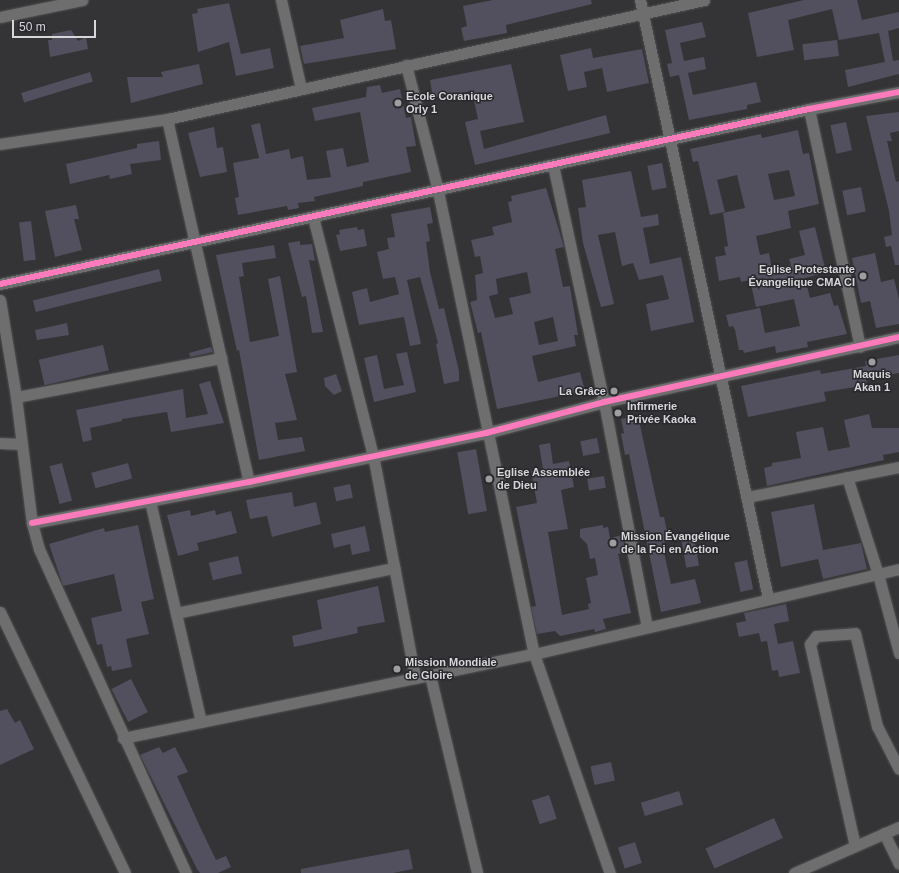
<!DOCTYPE html>
<meta charset="utf-8">
<style>
body{margin:0}
#map{position:relative;width:899px;height:873px;overflow:hidden;background:#343436;font-family:Arial,sans-serif}
div>[style]{position:absolute}
[style*='--x']{left:calc(var(--x)*1px);top:calc(var(--y)*1px);width:calc(var(--w)*1px);rotate:calc(var(--a)*1deg)}
.building>*{inset:0;background:#524f5e;transform-origin:0 0}
.roads{filter:drop-shadow(0 0 1px #515153) drop-shadow(0 0 1px #515153)}
.minor>*{height:11px;margin:-5.5px;padding:0 5.5px;transform-origin:5.5px;border-radius:5.5px;background:#6e6e6f}
.cycleway>*{height:6px;margin:-3px;padding:0 3px;transform-origin:3px;border-radius:3px;background:#fd7abc}
.dots>*{width:11px;height:11px;translate:-50% -50%;box-sizing:border-box;border:2px solid #29292d;border-radius:50%}
span{translate:-50% -50%;white-space:nowrap;text-align:center;line-height:1.15;-webkit-text-stroke:3px #29292d;paint-order:stroke}
.poi-label{font-size:11px;color:#d7d7da;font-weight:700}
.left{translate:0 -50%;text-align:left}
.right{translate:-100% -50%;text-align:right}
.scale{position:absolute;left:12px;top:20px;width:84px;height:18px;box-sizing:border-box;border:2px solid #d7d7da;border-top:0;padding-left:5px;font-size:12px;line-height:14px;white-space:nowrap;color:#d7d7da;-webkit-text-stroke:3px #29292d;paint-order:stroke}
</style>
<div id="map">
<div class="building">
<div style="clip-path:polygon(493px 0,591px 0,592px 4px,506px 25px,507px 33px,464px 41px,461px 28px,467px 26px,463px 6px)"></div>
<div style="clip-path:polygon(804px 0,857px 0,862px 20px,899px 12px,899px 28px,888px 31px,893px 61px,899px 60px,899px 74px,848px 87px,845px 70px,885px 62px,879px 33px,839px 40px,832px 9px,788px 20px,794px 50px,757px 57px,748px 13px)"></div>
<div style="clip-path:polygon(229px 3px,241px 54px,270px 48px,274px 68px,236px 76px,229px 42px,198px 52px,192px 14px,198px 13px,197px 9px)"></div>
<div style="clip-path:polygon(383px 9px,385px 21px,391px 20px,396px 49px,304px 64px,300px 46px,344px 38px,340px 20px)"></div>
<div style="clip-path:polygon(702px 22px,706px 37px,680px 43px,684px 61px,704px 57px,706px 69px,688px 73px,693px 95px,756px 82px,761px 102px,747px 105px,747px 109px,689px 120px,679px 75px,670px 77px,667px 64px,672px 63px,665px 30px)"></div>
<div style="clip-path:polygon(71px 30px,78px 41px,86px 37px,88px 49px,50px 57px,48px 40px,52px 40px,52px 34px)"></div>
<div style="left:837px;top:40px;width:16px;height:35px;rotate:83deg"></div>
<div style="clip-path:polygon(591px 48px,593px 58px,642px 49px,649px 83px,607px 92px,602px 68px,584px 72px,587px 87px,568px 91px,560px 55px)"></div>
<div style="clip-path:polygon(199px 64px,203px 84px,131px 103px,127px 77px,163px 77px,161px 72px)"></div>
<div style="clip-path:polygon(511px 64px,524px 122px,480px 131px,484px 149px,606px 115px,610px 133px,475px 165px,465px 122px,478px 119px,472px 91px,433px 98px,430px 80px)"></div>
<div style="left:90px;top:72px;width:10px;height:72px;rotate:73deg"></div>
<div style="clip-path:polygon(380px 85px,382px 93px,400px 89px,406px 118px,411px 117px,416px 146px,406px 147px,411px 172px,363px 182px,363px 186px,314px 197px,315px 201px,298px 203px,299px 208px,288px 210px,287px 206px,238px 215px,235px 198px,239px 197px,233px 163px,259px 158px,251px 125px,260px 123px,266px 154px,289px 149px,291px 159px,303px 156px,307px 180px,331px 177px,326px 151px,343px 148px,347px 167px,369px 162px,360px 112px,315px 121px,312px 108px,366px 97px,367px 87px)"></div>
<div style="clip-path:polygon(899px 112px,899px 131px,890px 133px,892px 141px,887px 141px,896px 182px,899px 181px,899px 265px,895px 265px,891px 246px,886px 247px,884px 237px,892px 235px,889px 211px,866px 116px)"></div>
<div style="left:846px;top:122px;width:29px;height:16px;rotate:78deg"></div>
<div style="clip-path:polygon(214px 127px,217px 148px,223px 147px,227px 172px,200px 177px,188px 133px)"></div>
<div style="clip-path:polygon(evenodd,798px 130px,803px 154px,809px 153px,819px 204px,788px 211px,791px 228px,756px 236px,760px 255px,769px 253px,772px 270px,791px 265px,789px 259px,805px 255px,799px 231px,815px 227px,826px 272px,805px 278px,810px 298px,830px 293px,834px 306px,838px 305px,847px 334px,807px 342px,808px 347px,776px 353px,775px 346px,744px 353px,743px 350px,739px 350px,735px 330px,733px 326px,729px 327px,726px 315px,760px 308px,765px 333px,800px 326px,794px 299px,756px 307px,750px 280px,741px 282px,740px 277px,719px 281px,715px 257px,726px 255px,724px 247px,728px 246px,723px 213px,745px 208px,737px 175px,717px 180px,725px 212px,710px 215px,698px 161px,693px 162px,690px 149px,761px 134px,762px 138px,798px 130px,789px 170px,795px 196px,774px 200px,768px 174px,789px 170px)"></div>
<div style="clip-path:polygon(159px 141px,161px 160px,130px 164px,132px 174px,110px 179px,109px 175px,70px 184px,66px 164px,137px 148px,137px 144px)"></div>
<div style="left:662px;top:163px;width:25px;height:15px;rotate:79deg"></div>
<div style="clip-path:polygon(631px 171px,641px 217px,658px 214px,659px 225px,643px 228px,650px 264px,681px 257px,694px 322px,651px 331px,646px 304px,669px 299px,663px 275px,639px 280px,633px 263px,622px 266px,615px 232px,598px 235px,614px 304px,601px 307px,583px 243px,578px 208px,586px 207px,582px 180px)"></div>
<div style="left:861px;top:187px;width:25px;height:19px;rotate:79deg"></div>
<div style="clip-path:polygon(evenodd,546px 188px,564px 247px,555px 249px,563px 287px,570px 286px,578px 335px,574px 335px,576px 346px,532px 356px,538px 382px,580px 372px,585px 391px,497px 409px,481px 332px,478px 333px,470px 302px,477px 300px,475px 275px,483px 273px,480px 256px,475px 257px,471px 240px,494px 235px,492px 227px,512px 222px,508px 202px,512px 201px,511px 196px,546px 188px,527px 272px,531px 293px,509px 298px,513px 314px,495px 318px,489px 296px,498px 294px,496px 279px,527px 272px,546px 188px,553px 317px,558px 341px,539px 345px,534px 322px,553px 317px)"></div>
<div style="clip-path:polygon(76px 205px,79px 219px,74px 219px,82px 250px,55px 257px,45px 211px)"></div>
<div style="clip-path:polygon(430px 207px,433px 223px,427px 224px,430px 241px,426px 242px,430px 272px,439px 309px,444px 308px,459px 371px,459px 381px,444px 384px,436px 344px,438px 343px,420px 277px,407px 280px,421px 344px,410px 346px,404px 317px,359px 325px,352px 292px,367px 288px,370px 302px,399px 294px,395px 277px,383px 279px,377px 252px,389px 249px,387px 238px,395px 237px,391px 214px)"></div>
<div style="left:31px;top:221px;width:39px;height:12px;rotate:83deg"></div>
<div style="clip-path:polygon(357px 227px,358px 230px,364px 229px,367px 246px,340px 251px,336px 235px,340px 234px,339px 230px)"></div>
<div style="clip-path:polygon(300px 241px,300px 245px,312px 244px,315px 261px,309px 260px,323px 332px,312px 333px,306px 296px,302px 297px,288px 243px)"></div>
<div style="clip-path:polygon(274px 245px,276px 258px,242px 263px,244px 276px,239px 277px,250px 342px,279px 336px,268px 279px,280px 276px,297px 372px,285px 374px,297px 420px,275px 423px,278px 440px,302px 437px,305px 451px,259px 460px,239px 350px,237px 351px,216px 255px)"></div>
<div style="clip-path:polygon(875px 253px,881px 282px,894px 279px,899px 299px,899px 324px,876px 328px,870px 301px,861px 303px,852px 258px)"></div>
<div style="left:159px;top:269px;width:12px;height:130px;rotate:76deg"></div>
<div style="clip-path:polygon(67px 323px,69px 335px,37px 340px,35px 330px)"></div>
<div style="left:103px;top:345px;width:26px;height:66px;rotate:77deg"></div>
<div style="clip-path:polygon(211px 347px,213px 352px,190px 357px,189px 353px)"></div>
<div style="clip-path:polygon(407px 352px,416px 392px,374px 402px,364px 358px,377px 355px,384px 389px,404px 385px,396px 354px)"></div>
<div style="clip-path:polygon(899px 355px,899px 373px,866px 379px,867px 385px,824px 392px,826px 401px,748px 417px,741px 386px,820px 370px,821px 374px,866px 366px,865px 361px)"></div>
<div style="clip-path:polygon(336px 374px,342px 391px,334px 395px,325px 386px,324px 378px)"></div>
<div style="clip-path:polygon(210px 381px,224px 423px,171px 432px,167px 412px,122px 419px,122px 421px,90px 428px,92px 440px,83px 442px,76px 410px,183px 389px,186px 418px,208px 414px,199px 384px)"></div>
<div style="clip-path:polygon(869px 414px,872px 428px,899px 428px,899px 452px,883px 455px,884px 460px,767px 486px,764px 468px,772px 466px,772px 463px,801px 458px,796px 432px,823px 427px,828px 451px,850px 447px,844px 420px)"></div>
<div style="clip-path:polygon(638px 416px,660px 517px,664px 517px,669px 541px,662px 543px,671px 584px,695px 579px,701px 603px,661px 612px,629px 454px,625px 455px,621px 434px,624px 433px,621px 419px)"></div>
<div style="left:597px;top:438px;width:15px;height:17px;rotate:79deg"></div>
<div style="clip-path:polygon(550px 443px,553px 464px,569px 461px,574px 487px,561px 490px,568px 529px,548px 532px,562px 615px,589px 609px,588px 604px,591px 603px,586px 578px,598px 575px,595px 558px,590px 559px,587px 544px,580px 537px,580px 529px,603px 525px,603px 528px,608px 527px,610px 538px,622px 535px,626px 552px,618px 554px,631px 613px,603px 619px,606px 629px,595px 632px,594px 629px,560px 636px,555px 631px,537px 634px,531px 607px,536px 606px,516px 507px,537px 503px,531px 471px,543px 469px,539px 445px)"></div>
<div style="left:476px;top:449px;width:63px;height:19px;rotate:80deg"></div>
<div style="left:62px;top:463px;width:39px;height:13px;rotate:75deg"></div>
<div style="left:128px;top:463px;width:16px;height:38px;rotate:75deg"></div>
<div style="left:604px;top:476px;width:12px;height:17px;rotate:81deg"></div>
<div style="left:350px;top:484px;width:14px;height:17px;rotate:78deg"></div>
<div style="clip-path:polygon(292px 492px,294px 507px,316px 502px,321px 524px,272px 537px,267px 516px,250px 519px,246px 500px)"></div>
<div style="clip-path:polygon(814px 504px,823px 550px,861px 543px,867px 569px,823px 579px,818px 559px,781px 567px,771px 512px)"></div>
<div style="clip-path:polygon(190px 510px,191px 516px,215px 510px,216px 515px,231px 511px,237px 533px,197px 543px,199px 550px,178px 556px,167px 515px)"></div>
<div style="clip-path:polygon(138px 525px,154px 599px,141px 602px,149px 634px,126px 639px,132px 667px,112px 671px,111px 666px,107px 667px,102px 644px,97px 645px,91px 618px,122px 611px,114px 574px,63px 586px,49px 544px,104px 528px,105px 532px)"></div>
<div style="clip-path:polygon(365px 526px,370px 551px,352px 555px,350px 544px,334px 548px,331px 534px)"></div>
<div style="left:694px;top:537px;width:29px;height:13px;rotate:80deg"></div>
<div style="left:238px;top:556px;width:18px;height:30px;rotate:77deg"></div>
<div style="left:747px;top:560px;width:30px;height:13px;rotate:78deg"></div>
<div style="clip-path:polygon(378px 586px,385px 622px,357px 627px,358px 633px,294px 647px,292px 636px,322px 629px,317px 600px)"></div>
<div style="clip-path:polygon(786px 604px,789px 621px,774px 624px,778px 644px,793px 641px,800px 673px,779px 677px,778px 670px,772px 671px,767px 641px,761px 642px,759px 633px,739px 637px,736px 623px,746px 621px,744px 613px)"></div>
<div style="left:131px;top:679px;width:37px;height:22px;rotate:63deg"></div>
<div style="clip-path:polygon(7px 709px,15px 723px,20px 720px,34px 749px,0 765px,0 711px)"></div>
<div style="clip-path:polygon(159px 747px,163px 753px,175px 747px,188px 772px,177px 776px,201px 829px,216px 860px,226px 856px,231px 867px,218px 873px,200px 873px,197px 869px,140px 755px)"></div>
<div style="left:611px;top:762px;width:19px;height:21px;rotate:78deg"></div>
<div style="left:679px;top:791px;width:14px;height:40px;rotate:73deg"></div>
<div style="left:549px;top:795px;width:25px;height:18px;rotate:72deg"></div>
<div style="left:774px;top:818px;width:22px;height:75px;rotate:66deg"></div>
<div style="left:635px;top:842px;width:22px;height:18px;rotate:72deg"></div>
<div style="clip-path:polygon(409px 849px,413px 869px,393px 873px,301px 873px,301px 869px)"></div>
</div>
<div class="roads">
<div class="minor">
<div style="--x:281;--y:0;--w:91;--a:77.3"></div>
<div style="--x:640;--y:0;--w:612;--a:77.92"></div>
<div style="--x:0;--y:17;--w:84;--a:-11.7"></div>
<div style="--x:406;--y:65;--w:130;--a:75.7"></div>
<div style="--x:438;--y:191;--w:473;--a:78.3"></div>
<div style="--x:534;--y:654;--w:232;--a:70.9"></div>
<div style="--x:809;--y:109;--w:243;--a:77.9"></div>
<div style="--x:167;--y:119;--w:372;--a:77.3"></div>
<div style="--x:0;--y:144;--w:169;--a:-8.5"></div>
<div style="--x:167;--y:119;--w:550;--a:-12.49"></div>
<div style="--x:553;--y:165;--w:242;--a:77.9"></div>
<div style="--x:604;--y:402;--w:229;--a:79.2"></div>
<div style="--x:313;--y:217;--w:245;--a:75.9"></div>
<div style="--x:373;--y:455;--w:227;--a:79.3"></div>
<div style="--x:0;--y:284;--w:828;--a:-12.21"></div>
<div style="--x:809;--y:109;--w:92;--a:-10.7"></div>
<div style="--x:0;--y:300;--w:98;--a:80.6"></div>
<div style="--x:16;--y:397;--w:127;--a:82.8"></div>
<div style="--x:32;--y:523;--w:27;--a:75"></div>
<div style="--x:39;--y:549;--w:356;--a:65.6"></div>
<div style="--x:16;--y:397;--w:209;--a:-10.8"></div>
<div style="--x:0;--y:443;--w:20;--a:3"></div>
<div style="--x:847;--y:477;--w:102;--a:72.3"></div>
<div style="--x:878;--y:574;--w:82;--a:75.1"></div>
<div style="--x:747;--y:497;--w:155;--a:-11.2"></div>
<div style="--x:150;--y:501;--w:227;--a:77"></div>
<div style="--x:32;--y:523;--w:221;--a:-10.7"></div>
<div style="--x:249;--y:482;--w:242;--a:-11.7"></div>
<div style="--x:486;--y:433;--w:122;--a:-14.7"></div>
<div style="--x:604;--y:402;--w:302;--a:-12.4"></div>
<div style="--x:0;--y:612;--w:289;--a:64.4"></div>
<div style="--x:176;--y:613;--w:223;--a:-11.7"></div>
<div style="--x:430;--y:675;--w:204;--a:76.6"></div>
<div style="--x:123;--y:738;--w:419;--a:-11.6"></div>
<div style="--x:534;--y:654;--w:375;--a:-13.1"></div>
<div style="--x:884;--y:833;--w:34;--a:64"></div>
<div style="--x:855;--y:846;--w:207;--a:-102.6"></div>
<div style="--x:810;--y:644;--w:10;--a:-53"></div>
<div style="--x:816;--y:636;--w:39;--a:-4"></div>
<div style="--x:855;--y:633;--w:96;--a:76.7"></div>
<div style="--x:877;--y:726;--w:48;--a:62.9"></div>
<div style="--x:794;--y:873;--w:115;--a:-23.7"></div>
</div>
</div>
<div class="cycleway">
<div style="--x:0;--y:284;--w:828;--a:-12.21"></div>
<div style="--x:809;--y:109;--w:92;--a:-10.7"></div>
<div style="--x:32;--y:523;--w:221;--a:-10.7"></div>
<div style="--x:249;--y:482;--w:242;--a:-11.7"></div>
<div style="--x:486;--y:433;--w:122;--a:-14.7"></div>
<div style="--x:604;--y:402;--w:302;--a:-12.4"></div>
</div>
<div class="dots">
<div style="left:398px;top:103px;background:#9e9ea1"></div>
<div style="left:863px;top:276px;background:#9e9ea1"></div>
<div style="left:872px;top:362px;background:#9e9ea1"></div>
<div style="left:614px;top:391px;background:#9e9ea1"></div>
<div style="left:618px;top:413px;background:#9e9ea1"></div>
<div style="left:489px;top:479px;background:#9e9ea1"></div>
<div style="left:613px;top:543px;background:#9e9ea1"></div>
<div style="left:397px;top:669px;background:#9e9ea1"></div>
</div>
<div class="poi-label">
<span class="left" style="left:406px;top:103px">Ecole Coranique<br>Orly 1</span>
<span class="right" style="left:855px;top:276px">Eglise Protestante<br>Évangelique CMA CI</span>
<span style="left:872px;top:381px">Maquis<br>Akan 1</span>
<span class="right" style="left:606px;top:391px">La Grâce</span>
<span class="left" style="left:627px;top:413px">Infirmerie<br>Privée Kaoka</span>
<span class="left" style="left:497px;top:479px">Eglise Assemblée<br>de Dieu</span>
<span class="left" style="left:621px;top:543px">Mission Évangélique<br>de la Foi en Action</span>
<span class="left" style="left:405px;top:669px">Mission Mondiale<br>de Gloire</span>
</div>
<div class="scale">50 m</div>
</div>
